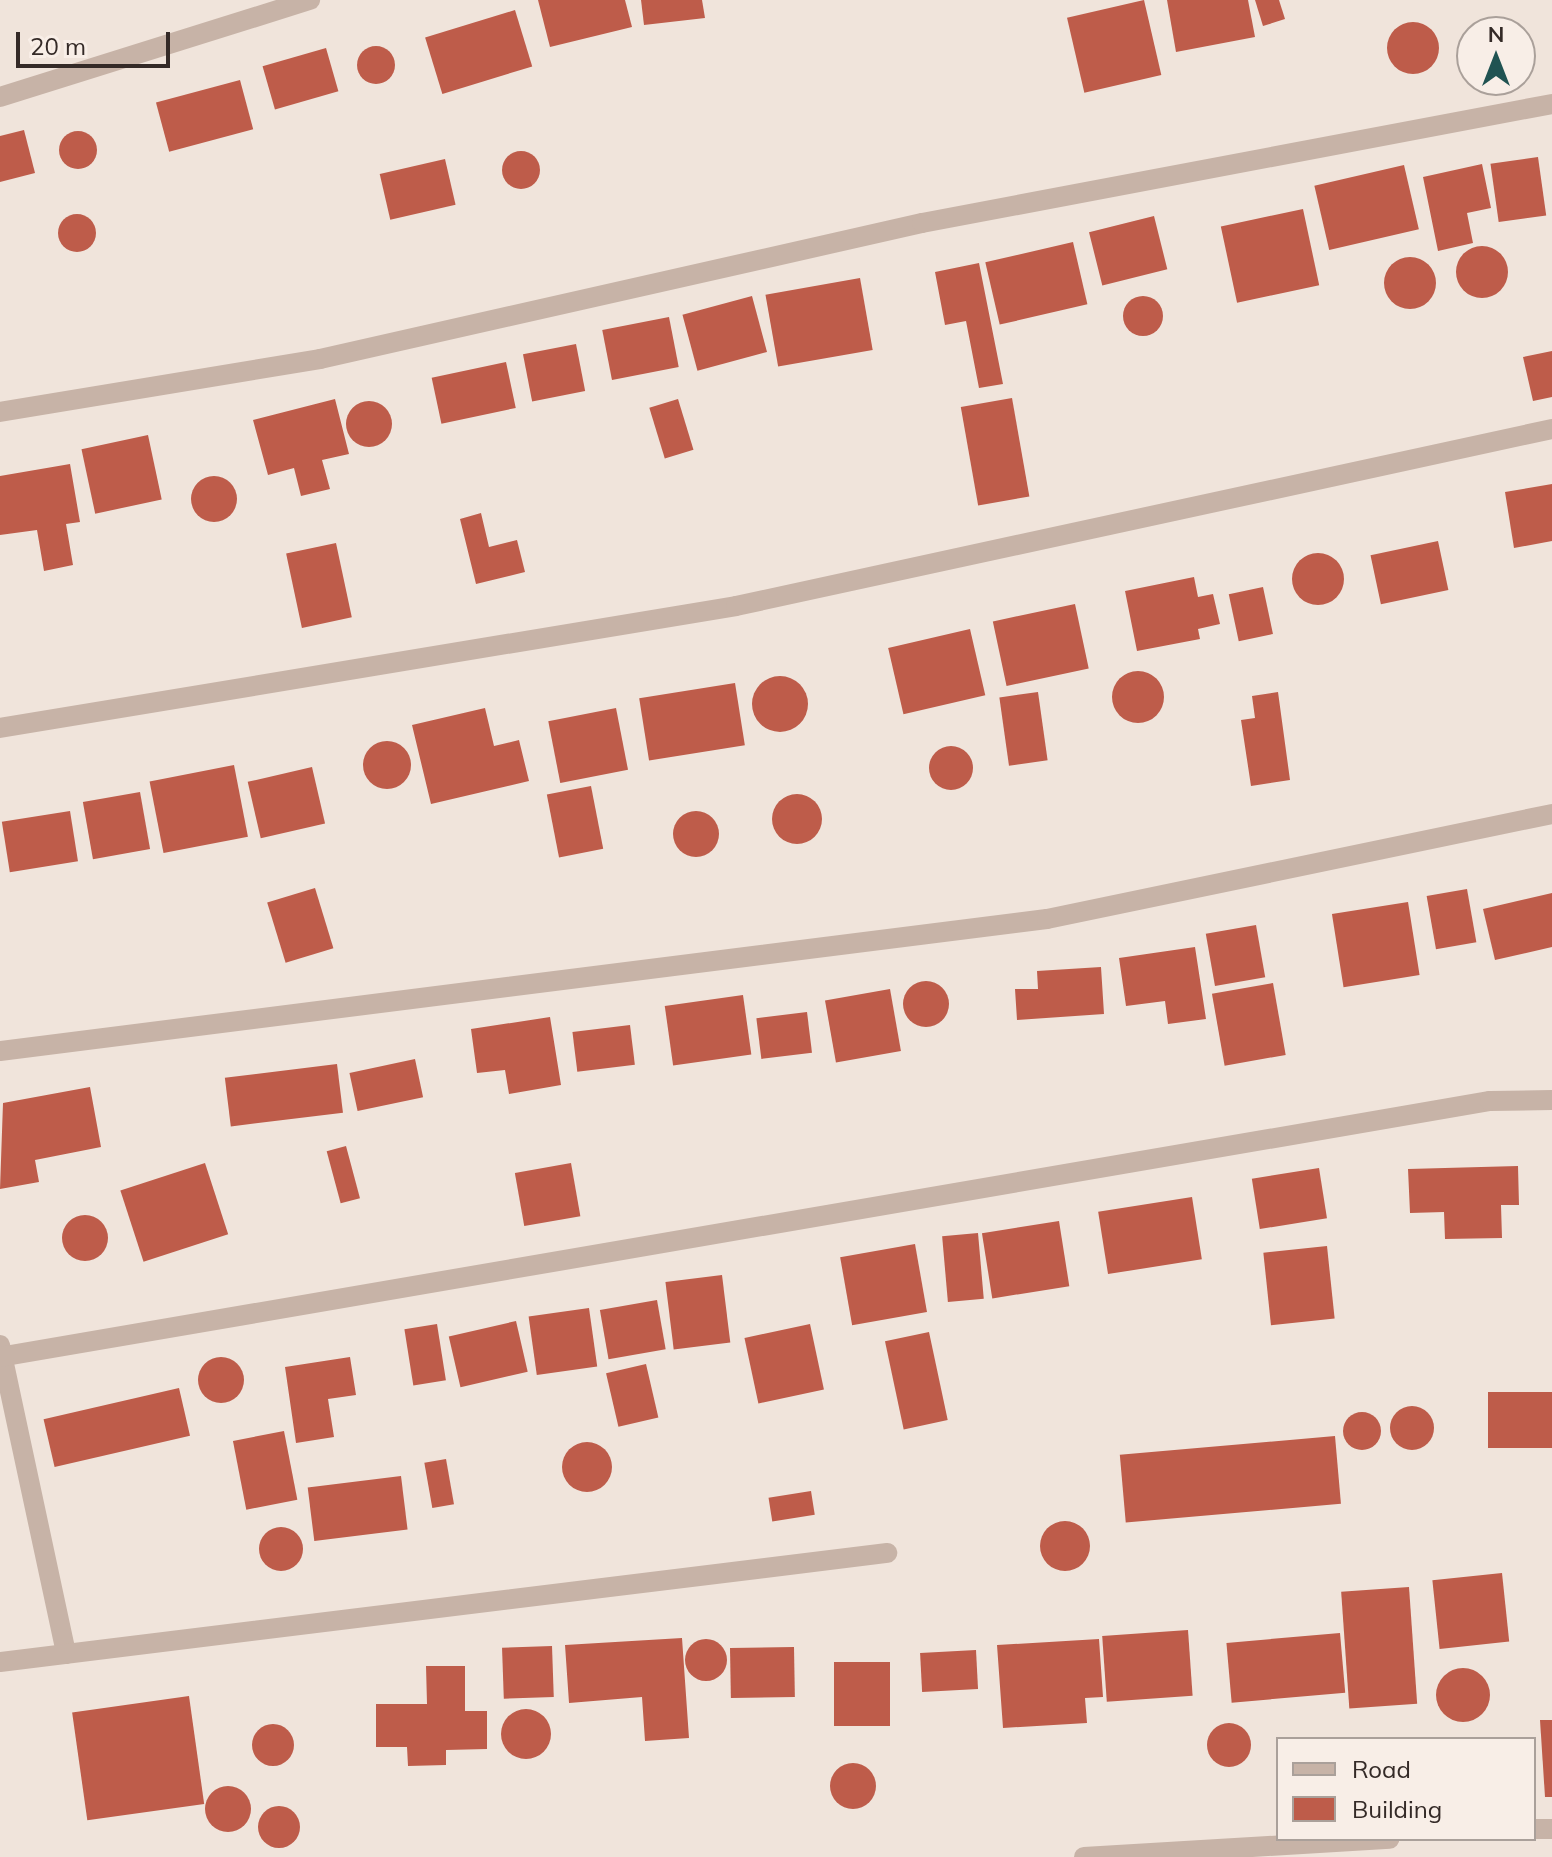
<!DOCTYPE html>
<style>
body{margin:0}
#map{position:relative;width:1552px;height:1857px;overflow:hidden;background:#f0e4db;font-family:Mulish,sans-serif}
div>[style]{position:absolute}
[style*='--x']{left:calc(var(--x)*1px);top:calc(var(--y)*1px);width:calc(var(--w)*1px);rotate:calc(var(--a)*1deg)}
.building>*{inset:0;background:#be5c4a;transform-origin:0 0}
.round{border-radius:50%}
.street>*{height:20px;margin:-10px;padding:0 10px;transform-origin:10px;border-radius:10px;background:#c7b3a7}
span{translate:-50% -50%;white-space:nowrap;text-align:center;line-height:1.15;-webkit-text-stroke:8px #f8eee7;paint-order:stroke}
.legend{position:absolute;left:1276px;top:1737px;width:260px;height:104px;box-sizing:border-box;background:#f8eee7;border:2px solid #aaa09a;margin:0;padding:10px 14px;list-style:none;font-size:24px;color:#342a27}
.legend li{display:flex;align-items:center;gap:16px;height:40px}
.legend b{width:40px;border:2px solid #aaa09a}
.north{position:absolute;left:1456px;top:16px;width:80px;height:80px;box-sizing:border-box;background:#f8eee7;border:2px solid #aaa09a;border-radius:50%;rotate:0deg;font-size:22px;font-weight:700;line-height:32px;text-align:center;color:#342a27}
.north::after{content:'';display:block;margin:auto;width:28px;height:36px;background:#205352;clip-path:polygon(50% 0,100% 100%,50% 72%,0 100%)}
.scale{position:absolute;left:16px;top:32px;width:154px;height:36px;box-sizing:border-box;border:4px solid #342a27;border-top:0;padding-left:10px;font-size:24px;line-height:28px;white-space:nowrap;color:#342a27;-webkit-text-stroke:6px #f8eee7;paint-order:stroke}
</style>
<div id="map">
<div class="building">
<div style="clip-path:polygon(538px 0,625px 0,632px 27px,550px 47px)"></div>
<div style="clip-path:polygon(641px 0,702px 0,705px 18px,644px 25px)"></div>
<div style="left:1144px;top:0;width:77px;height:79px;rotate:77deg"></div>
<div style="clip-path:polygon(1167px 0,1248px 0,1255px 37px,1176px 52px)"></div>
<div style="clip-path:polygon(1255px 0,1279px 0,1285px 19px,1263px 26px)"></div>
<div style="left:515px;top:10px;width:59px;height:94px;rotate:73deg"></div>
<div class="round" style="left:1387px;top:22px;width:52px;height:52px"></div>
<div class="round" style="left:357px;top:46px;width:38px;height:38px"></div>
<div style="left:326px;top:48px;width:45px;height:66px;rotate:74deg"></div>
<div style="left:240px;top:80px;width:51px;height:87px;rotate:75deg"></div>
<div style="clip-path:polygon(24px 130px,35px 173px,0 182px,0 136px)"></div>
<div class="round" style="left:59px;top:131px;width:38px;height:38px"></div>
<div class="round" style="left:502px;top:151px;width:38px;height:38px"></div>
<div style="left:1538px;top:157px;width:59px;height:48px;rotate:82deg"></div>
<div style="left:445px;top:159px;width:47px;height:67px;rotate:77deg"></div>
<div style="clip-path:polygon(1482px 164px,1491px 208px,1467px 213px,1473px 243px,1438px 251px,1423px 177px)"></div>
<div style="left:1404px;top:165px;width:66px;height:92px;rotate:77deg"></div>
<div style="left:1303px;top:209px;width:78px;height:84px;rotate:78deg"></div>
<div class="round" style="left:58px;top:214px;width:38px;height:38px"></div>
<div style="left:1154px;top:216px;width:55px;height:67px;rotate:76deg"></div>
<div style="left:1073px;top:242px;width:64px;height:90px;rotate:77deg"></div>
<div class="round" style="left:1456px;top:246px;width:52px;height:52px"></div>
<div class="round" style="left:1384px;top:257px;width:52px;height:52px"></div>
<div style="clip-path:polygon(979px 263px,1003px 384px,979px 388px,966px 321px,945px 325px,935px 272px)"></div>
<div style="left:860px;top:278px;width:73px;height:96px;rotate:80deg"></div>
<div class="round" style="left:1123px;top:296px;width:40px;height:40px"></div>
<div style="left:752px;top:296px;width:58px;height:72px;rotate:75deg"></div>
<div style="left:669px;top:317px;width:51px;height:68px;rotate:79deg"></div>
<div style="left:576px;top:344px;width:48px;height:54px;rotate:79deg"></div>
<div style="clip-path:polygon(1552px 351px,1552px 397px,1533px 401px,1523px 357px)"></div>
<div style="left:506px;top:362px;width:47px;height:76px;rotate:78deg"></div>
<div style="left:1012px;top:398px;width:100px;height:52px;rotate:80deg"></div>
<div style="clip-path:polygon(335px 399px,349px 454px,322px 460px,330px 489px,301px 496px,294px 468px,268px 475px,253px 420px)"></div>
<div style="left:678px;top:399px;width:53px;height:30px;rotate:73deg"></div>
<div class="round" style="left:346px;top:401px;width:46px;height:46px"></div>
<div style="left:148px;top:435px;width:66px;height:68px;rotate:78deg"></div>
<div style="clip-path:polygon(70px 464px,80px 522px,66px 524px,73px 565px,44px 571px,37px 530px,0 535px,0 476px)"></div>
<div class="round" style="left:191px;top:476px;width:46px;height:46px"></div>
<div style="clip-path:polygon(1552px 484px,1552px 541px,1514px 548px,1505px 492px)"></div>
<div style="clip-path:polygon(481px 513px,489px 547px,517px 540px,525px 572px,476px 584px,460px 519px)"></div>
<div style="left:1438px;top:541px;width:50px;height:69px;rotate:78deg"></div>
<div style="left:336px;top:543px;width:76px;height:51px;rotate:78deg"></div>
<div class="round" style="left:1292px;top:553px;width:52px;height:52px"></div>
<div style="clip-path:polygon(1194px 577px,1198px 597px,1213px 594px,1220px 624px,1198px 629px,1200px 639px,1137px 651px,1125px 591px)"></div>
<div style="left:1263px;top:587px;width:48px;height:35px;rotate:78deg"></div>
<div style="left:1075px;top:604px;width:66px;height:84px;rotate:78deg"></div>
<div style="left:970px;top:629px;width:68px;height:84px;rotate:77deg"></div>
<div class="round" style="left:1112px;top:671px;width:52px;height:52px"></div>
<div class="round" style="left:752px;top:676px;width:56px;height:56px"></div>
<div style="left:735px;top:683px;width:63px;height:97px;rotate:81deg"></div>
<div style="left:1038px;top:692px;width:69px;height:39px;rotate:82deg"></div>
<div style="clip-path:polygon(1278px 692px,1290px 780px,1251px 786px,1241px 720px,1255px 718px,1252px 696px)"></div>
<div style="clip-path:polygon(485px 708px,494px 746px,519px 740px,529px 781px,431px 804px,412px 725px)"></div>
<div style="left:616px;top:708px;width:63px;height:69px;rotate:79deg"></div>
<div class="round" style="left:363px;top:741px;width:48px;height:48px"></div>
<div class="round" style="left:929px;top:746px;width:44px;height:44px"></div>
<div style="left:234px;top:765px;width:73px;height:86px;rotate:79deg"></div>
<div style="left:312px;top:767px;width:58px;height:66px;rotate:77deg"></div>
<div style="left:591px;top:786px;width:64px;height:45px;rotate:79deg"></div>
<div style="left:140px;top:792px;width:58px;height:58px;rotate:80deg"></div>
<div class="round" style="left:772px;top:794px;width:50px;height:50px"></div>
<div class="round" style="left:673px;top:811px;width:46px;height:46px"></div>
<div style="left:70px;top:811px;width:51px;height:69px;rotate:81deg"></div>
<div style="left:315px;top:888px;width:63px;height:50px;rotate:73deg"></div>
<div style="left:1467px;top:889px;width:54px;height:41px;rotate:80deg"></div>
<div style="clip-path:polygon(1552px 893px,1552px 947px,1495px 960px,1483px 909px)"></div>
<div style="left:1408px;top:902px;width:74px;height:77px;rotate:81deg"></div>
<div style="left:1256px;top:925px;width:53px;height:51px;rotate:80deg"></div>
<div style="clip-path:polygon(1195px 947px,1206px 1019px,1168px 1024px,1165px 1001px,1126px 1006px,1119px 958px)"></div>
<div style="clip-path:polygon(1101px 967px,1104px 1014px,1017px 1020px,1015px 989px,1038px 989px,1037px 971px)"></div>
<div class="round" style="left:903px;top:981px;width:46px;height:46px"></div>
<div style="left:1273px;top:983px;width:73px;height:62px;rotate:80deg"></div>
<div style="left:890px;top:989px;width:63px;height:66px;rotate:80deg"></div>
<div style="left:743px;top:995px;width:60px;height:79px;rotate:82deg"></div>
<div style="left:807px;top:1012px;width:41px;height:51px;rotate:83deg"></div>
<div style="clip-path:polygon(550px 1017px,561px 1085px,509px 1094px,505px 1070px,477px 1073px,471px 1029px)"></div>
<div style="left:630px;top:1025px;width:40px;height:58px;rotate:83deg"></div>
<div style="left:415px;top:1059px;width:39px;height:67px;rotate:78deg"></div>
<div style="left:337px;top:1064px;width:49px;height:113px;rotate:83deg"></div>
<div style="clip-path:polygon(90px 1087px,101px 1147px,35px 1160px,39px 1182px,0 1189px,3px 1103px)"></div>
<div style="left:346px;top:1146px;width:54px;height:20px;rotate:75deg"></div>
<div style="left:205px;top:1163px;width:75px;height:89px;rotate:72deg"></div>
<div style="left:571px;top:1163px;width:54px;height:57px;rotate:80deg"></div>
<div style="clip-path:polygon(1518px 1166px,1519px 1205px,1501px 1205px,1502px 1238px,1445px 1239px,1444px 1212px,1410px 1213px,1408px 1169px)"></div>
<div style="left:1319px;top:1168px;width:51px;height:68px;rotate:81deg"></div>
<div style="left:1192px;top:1197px;width:63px;height:95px;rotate:81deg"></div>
<div class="round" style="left:62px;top:1215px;width:46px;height:46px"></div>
<div style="left:1059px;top:1221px;width:66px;height:78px;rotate:81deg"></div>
<div style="left:978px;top:1233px;width:66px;height:36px;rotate:85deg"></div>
<div style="left:915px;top:1244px;width:69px;height:76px;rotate:80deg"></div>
<div style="left:1327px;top:1246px;width:73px;height:64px;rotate:84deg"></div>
<div style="left:722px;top:1275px;width:68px;height:57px;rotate:83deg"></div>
<div style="left:657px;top:1300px;width:50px;height:58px;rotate:80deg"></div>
<div style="left:589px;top:1308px;width:59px;height:61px;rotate:82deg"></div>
<div style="left:516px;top:1321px;width:52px;height:69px;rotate:77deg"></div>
<div style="left:437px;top:1324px;width:57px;height:33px;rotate:81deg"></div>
<div style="left:810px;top:1324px;width:67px;height:67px;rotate:78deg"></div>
<div style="left:929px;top:1332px;width:90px;height:45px;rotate:78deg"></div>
<div class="round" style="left:198px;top:1357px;width:46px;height:46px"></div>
<div style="clip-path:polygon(350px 1357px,356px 1395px,328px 1399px,334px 1437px,296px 1443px,285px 1367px)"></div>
<div style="left:646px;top:1364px;width:55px;height:41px;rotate:77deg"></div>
<div style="left:179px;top:1388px;width:49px;height:139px;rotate:77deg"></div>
<div style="left:1552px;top:1392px;width:56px;height:64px;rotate:90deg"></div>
<div class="round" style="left:1390px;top:1406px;width:44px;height:44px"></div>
<div class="round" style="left:1343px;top:1412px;width:38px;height:38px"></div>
<div style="left:284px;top:1431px;width:70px;height:52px;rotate:79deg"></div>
<div style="left:1335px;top:1436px;width:68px;height:216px;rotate:85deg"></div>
<div class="round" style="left:562px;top:1442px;width:50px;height:50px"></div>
<div style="left:446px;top:1459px;width:46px;height:22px;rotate:80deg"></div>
<div style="left:401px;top:1476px;width:54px;height:94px;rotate:83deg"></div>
<div style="left:811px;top:1491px;width:24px;height:43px;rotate:81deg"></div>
<div class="round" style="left:1040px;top:1521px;width:50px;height:50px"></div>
<div class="round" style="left:259px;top:1527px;width:44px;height:44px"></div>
<div style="left:1502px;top:1573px;width:69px;height:70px;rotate:84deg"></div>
<div style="left:1409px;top:1587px;width:117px;height:68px;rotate:86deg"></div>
<div style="left:1188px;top:1630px;width:66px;height:86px;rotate:86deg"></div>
<div style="left:1340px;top:1633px;width:60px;height:114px;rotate:85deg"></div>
<div style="clip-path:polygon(682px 1638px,689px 1738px,645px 1741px,642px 1697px,569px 1703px,565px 1645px)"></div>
<div style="clip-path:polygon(1099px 1639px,1103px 1697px,1085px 1698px,1087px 1723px,1003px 1728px,997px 1645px)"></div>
<div class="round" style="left:685px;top:1639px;width:42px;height:42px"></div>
<div style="left:552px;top:1646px;width:51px;height:50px;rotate:88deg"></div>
<div style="left:794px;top:1647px;width:50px;height:64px;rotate:89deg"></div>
<div style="left:976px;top:1650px;width:39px;height:56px;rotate:87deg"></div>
<div style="left:834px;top:1662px;width:56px;height:64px"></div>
<div style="clip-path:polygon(426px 1666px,465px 1666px,465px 1711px,487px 1711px,487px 1749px,446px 1750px,446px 1765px,408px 1766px,407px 1747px,376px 1747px,376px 1704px,427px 1704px)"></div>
<div class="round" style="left:1436px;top:1668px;width:54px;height:54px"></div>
<div style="left:189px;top:1696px;width:109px;height:118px;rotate:82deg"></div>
<div class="round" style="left:501px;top:1709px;width:50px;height:50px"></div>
<div style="clip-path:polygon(1540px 1720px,1552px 1720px,1552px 1797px,1545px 1797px)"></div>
<div class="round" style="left:1207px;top:1723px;width:44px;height:44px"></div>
<div class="round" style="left:252px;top:1724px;width:42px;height:42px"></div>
<div class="round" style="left:830px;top:1763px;width:46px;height:46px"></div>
<div class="round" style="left:205px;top:1786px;width:46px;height:46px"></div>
<div class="round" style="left:258px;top:1806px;width:42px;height:42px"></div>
</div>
<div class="street">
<div style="--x:0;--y:97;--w:325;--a:-17.4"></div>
<div style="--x:0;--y:412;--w:324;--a:-9.4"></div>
<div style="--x:320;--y:359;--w:617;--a:-12.73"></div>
<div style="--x:922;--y:223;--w:641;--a:-10.7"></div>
<div style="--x:0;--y:728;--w:746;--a:-9.41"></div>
<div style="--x:736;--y:606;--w:835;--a:-12.24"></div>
<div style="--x:0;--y:1051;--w:1055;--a:-7.19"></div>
<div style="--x:1047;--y:919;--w:516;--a:-11.75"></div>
<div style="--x:0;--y:1345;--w:316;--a:77.9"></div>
<div style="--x:0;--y:1357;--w:1512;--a:-9.75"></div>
<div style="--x:1490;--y:1101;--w:62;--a:-0.9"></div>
<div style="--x:0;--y:1662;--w:894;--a:-7.01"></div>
<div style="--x:1534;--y:1829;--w:18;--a:0"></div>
<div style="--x:1084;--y:1857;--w:306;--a:-3.4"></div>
</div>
<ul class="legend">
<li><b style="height:10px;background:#c7b3a7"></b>Road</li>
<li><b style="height:22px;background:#be5c4a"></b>Building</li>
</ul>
<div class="north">N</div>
<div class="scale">20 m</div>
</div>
